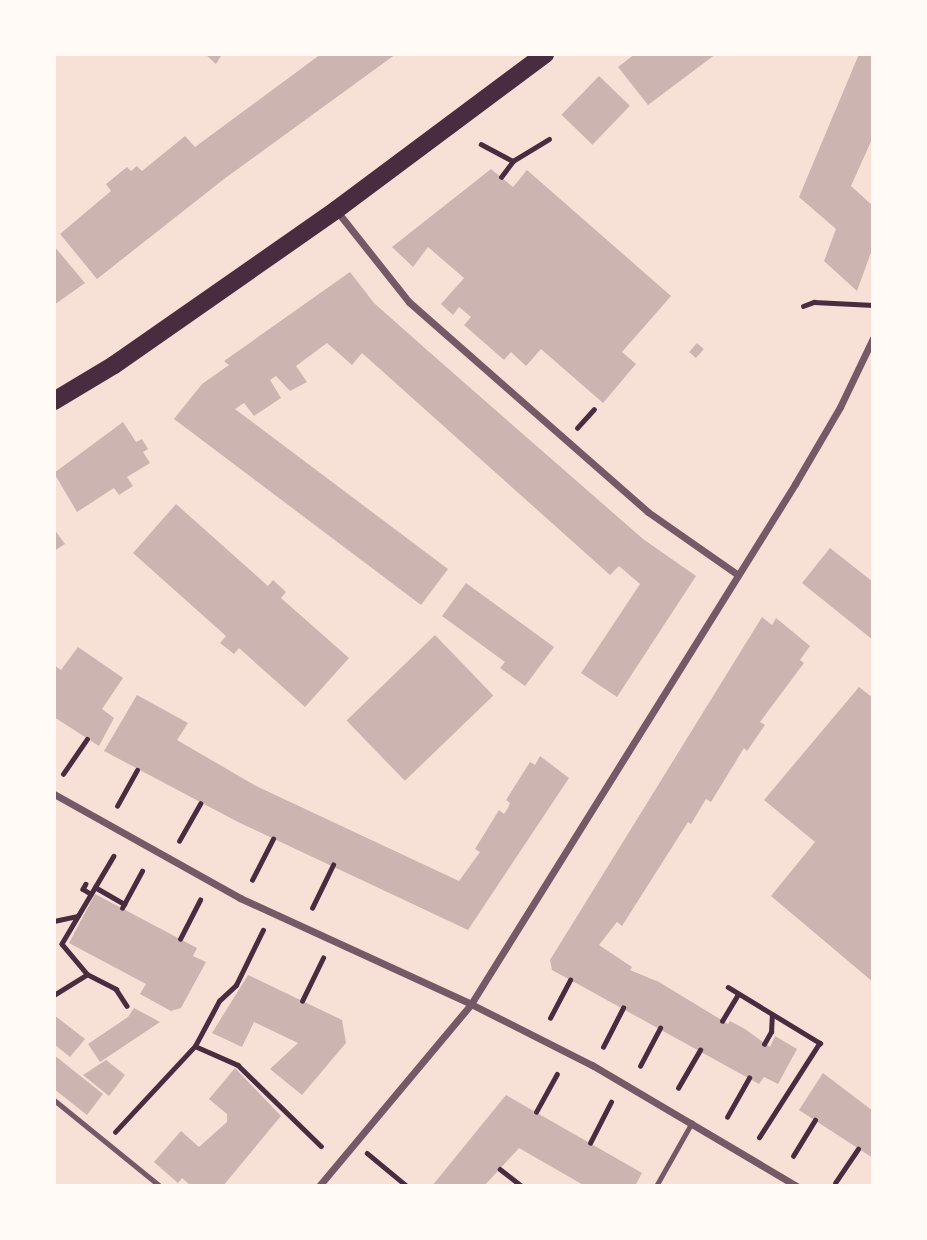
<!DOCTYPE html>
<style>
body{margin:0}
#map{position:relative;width:927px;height:1240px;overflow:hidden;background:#f7e1d7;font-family:Raleway,sans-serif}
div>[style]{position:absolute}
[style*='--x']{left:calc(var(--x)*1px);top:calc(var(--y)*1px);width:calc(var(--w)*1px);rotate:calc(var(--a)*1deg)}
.building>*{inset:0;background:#ccb4b1;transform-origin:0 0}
.path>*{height:4.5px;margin:-2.25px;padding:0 2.25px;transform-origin:2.25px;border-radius:2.25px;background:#4a2c40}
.service>*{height:5px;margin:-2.5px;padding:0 2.5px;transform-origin:2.5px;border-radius:2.5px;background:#755966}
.minor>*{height:7px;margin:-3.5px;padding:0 3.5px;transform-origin:3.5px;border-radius:3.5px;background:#755966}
.primary>*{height:18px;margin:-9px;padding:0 9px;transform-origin:9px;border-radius:9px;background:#4a2c40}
span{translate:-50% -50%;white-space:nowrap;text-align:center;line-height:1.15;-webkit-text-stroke:6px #fffaf5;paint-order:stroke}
.frame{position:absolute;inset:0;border:56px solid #fffaf5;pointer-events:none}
</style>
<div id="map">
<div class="building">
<div style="clip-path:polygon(205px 54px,222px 54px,216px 64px)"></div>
<div style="clip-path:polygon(321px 54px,396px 54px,224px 179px,97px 279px,60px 234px,111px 191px,106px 184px,127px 167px,131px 171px,137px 166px,142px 171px,185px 136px,195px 147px)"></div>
<div style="clip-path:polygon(635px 54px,716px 54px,648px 105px,618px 67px)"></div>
<div style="clip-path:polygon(859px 54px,873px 54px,873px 137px,851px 186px,873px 206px,873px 247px,857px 291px,824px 261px,836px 229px,799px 197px)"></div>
<div style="left:599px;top:76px;width:43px;height:54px;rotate:44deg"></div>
<div style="clip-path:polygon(491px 169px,513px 187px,527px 170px,671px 296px,622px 352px,636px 364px,603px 403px,541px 349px,526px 366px,511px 352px,504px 360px,464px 325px,471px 317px,459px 307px,453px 315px,441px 304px,464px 278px,428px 247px,413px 267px,392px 247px)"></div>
<div style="clip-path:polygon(54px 246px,85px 283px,54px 305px)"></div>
<div style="clip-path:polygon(350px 272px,374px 303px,427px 350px,643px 539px,696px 576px,617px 697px,581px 673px,640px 584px,619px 566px,610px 575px,362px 353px,352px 365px,327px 343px,296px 366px,307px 382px,290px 391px,276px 376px,270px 380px,281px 398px,254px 416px,244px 403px,235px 409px,448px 569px,421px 605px,174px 419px,202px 384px,229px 365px,224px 361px)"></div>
<div style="left:697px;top:343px;width:9px;height:12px;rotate:41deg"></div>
<div style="clip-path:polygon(123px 422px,136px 442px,142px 439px,148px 449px,143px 452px,150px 463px,127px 477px,133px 486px,119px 495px,114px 488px,77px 512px,54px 473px)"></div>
<div style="clip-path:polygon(176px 504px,268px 586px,273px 580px,286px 592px,281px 598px,349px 658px,305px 707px,239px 648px,234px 654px,220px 643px,226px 636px,133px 553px)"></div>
<div style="clip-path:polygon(54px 529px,65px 544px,54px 551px)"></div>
<div style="clip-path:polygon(830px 548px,873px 582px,873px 640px,802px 583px)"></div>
<div style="clip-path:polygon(466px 583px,554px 647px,525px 686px,500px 668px,505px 662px,442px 616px)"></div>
<div style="clip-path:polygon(762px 617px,772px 625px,776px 618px,810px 646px,800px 660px,804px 663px,760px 722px,765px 725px,747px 751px,744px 748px,711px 802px,706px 799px,691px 824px,688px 822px,622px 926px,617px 922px,599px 945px,632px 967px,630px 970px,659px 982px,728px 1024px,730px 1021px,745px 1029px,770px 1047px,775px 1036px,797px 1049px,778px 1084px,764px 1077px,759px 1084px,576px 983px,552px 970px,550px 960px)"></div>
<div style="left:435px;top:635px;width:84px;height:123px;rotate:46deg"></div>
<div style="clip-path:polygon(78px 647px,123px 678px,102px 709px,114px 718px,99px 746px,54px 717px,54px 665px,61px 670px)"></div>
<div style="clip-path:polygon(859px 687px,873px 698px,873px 982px,771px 896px,815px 842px,764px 800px)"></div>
<div style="clip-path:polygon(137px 695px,188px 723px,177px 740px,256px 786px,459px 881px,480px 852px,475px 849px,499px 810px,504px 814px,508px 808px,510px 803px,506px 800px,530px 762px,535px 765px,540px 756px,569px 778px,468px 930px,238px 822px,104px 751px)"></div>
<div style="clip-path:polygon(95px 894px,197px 948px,193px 956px,206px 962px,181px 1008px,171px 1011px,140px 994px,146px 984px,69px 943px)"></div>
<div style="clip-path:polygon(248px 975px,342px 1020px,346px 1043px,302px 1095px,270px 1069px,298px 1043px,254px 1022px,242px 1047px,212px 1033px)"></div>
<div style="clip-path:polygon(134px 1008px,160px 1022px,100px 1062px,88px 1044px,128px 1017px)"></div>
<div style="clip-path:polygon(54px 1015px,85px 1039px,70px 1057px,54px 1044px)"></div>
<div style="clip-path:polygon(54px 1055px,103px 1094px,87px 1115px,54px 1089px)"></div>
<div style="clip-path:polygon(106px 1060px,125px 1075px,109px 1096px,83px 1075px)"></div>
<div style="clip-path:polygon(235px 1068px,281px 1116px,223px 1186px,191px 1186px,182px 1178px,178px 1183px,154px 1162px,181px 1131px,199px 1147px,227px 1122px,227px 1114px,209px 1099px)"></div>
<div style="clip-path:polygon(823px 1073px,873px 1111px,873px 1158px,799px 1110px)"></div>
<div style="clip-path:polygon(506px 1095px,642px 1173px,635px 1186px,585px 1186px,519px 1148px,484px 1186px,432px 1186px)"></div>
</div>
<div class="path">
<div style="--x:481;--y:144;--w:36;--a:28"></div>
<div style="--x:513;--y:161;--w:42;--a:-31.4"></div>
<div style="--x:501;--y:177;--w:20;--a:-53"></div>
<div style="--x:803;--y:306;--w:12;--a:-20"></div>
<div style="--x:814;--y:302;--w:59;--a:2.9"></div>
<div style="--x:577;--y:428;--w:25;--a:-48"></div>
<div style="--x:63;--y:774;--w:42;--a:-55.6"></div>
<div style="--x:117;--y:806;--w:41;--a:-60.9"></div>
<div style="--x:179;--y:841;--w:43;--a:-60.4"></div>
<div style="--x:114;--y:856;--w:102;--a:120.6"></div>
<div style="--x:62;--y:944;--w:39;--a:50"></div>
<div style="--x:87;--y:974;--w:33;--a:27"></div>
<div style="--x:116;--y:989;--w:20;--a:57"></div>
<div style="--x:252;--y:880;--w:46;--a:-62.9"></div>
<div style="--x:86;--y:884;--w:6;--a:121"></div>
<div style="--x:83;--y:889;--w:9;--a:32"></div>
<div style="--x:95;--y:887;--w:34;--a:30"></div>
<div style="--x:122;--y:908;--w:42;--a:-61.6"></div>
<div style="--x:312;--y:908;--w:48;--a:-64"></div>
<div style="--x:54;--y:921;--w:24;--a:-12"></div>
<div style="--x:180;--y:939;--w:44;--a:-62.9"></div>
<div style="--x:728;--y:987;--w:108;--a:31.3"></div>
<div style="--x:820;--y:1043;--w:112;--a:122.6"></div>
<div style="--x:54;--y:995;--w:39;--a:-32"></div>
<div style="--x:302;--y:1001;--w:48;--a:-64"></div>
<div style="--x:550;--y:1018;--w:43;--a:-62.2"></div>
<div style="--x:722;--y:1021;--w:31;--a:-59"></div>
<div style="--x:764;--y:1044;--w:14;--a:-60"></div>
<div style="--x:771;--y:1032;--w:17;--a:-87"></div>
<div style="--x:195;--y:1046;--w:51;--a:-61.9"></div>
<div style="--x:219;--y:1001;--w:23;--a:-43"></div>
<div style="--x:236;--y:985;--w:61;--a:-63.9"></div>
<div style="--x:603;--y:1047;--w:44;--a:-62.9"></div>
<div style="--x:640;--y:1066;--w:43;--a:-62.2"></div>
<div style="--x:678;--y:1088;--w:44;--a:-59.9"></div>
<div style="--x:536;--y:1112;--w:43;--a:-61.1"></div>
<div style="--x:727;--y:1117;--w:45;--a:-60.6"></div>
<div style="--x:115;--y:1132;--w:117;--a:-47.1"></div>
<div style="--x:195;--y:1046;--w:47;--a:23.8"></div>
<div style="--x:238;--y:1065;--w:116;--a:44.3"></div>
<div style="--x:590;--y:1143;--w:46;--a:-62.9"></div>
<div style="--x:367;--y:1153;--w:52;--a:39.5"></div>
<div style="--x:793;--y:1156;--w:42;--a:-58.6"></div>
<div style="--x:500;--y:1169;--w:28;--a:38"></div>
<div style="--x:835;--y:1183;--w:41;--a:-55.9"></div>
</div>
<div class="service">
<div style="--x:54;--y:1100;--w:136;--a:39.1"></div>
<div style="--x:656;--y:1186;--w:73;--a:-60.6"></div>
</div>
<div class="minor">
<div style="--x:336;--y:210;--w:117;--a:51.6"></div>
<div style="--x:409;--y:302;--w:318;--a:41.3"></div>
<div style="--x:648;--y:512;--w:108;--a:34.9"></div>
<div style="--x:54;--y:794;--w:213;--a:29.2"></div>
<div style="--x:240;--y:898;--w:254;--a:24.6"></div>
<div style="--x:471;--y:1004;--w:136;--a:26.8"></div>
<div style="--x:592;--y:1065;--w:238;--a:30.6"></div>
<div style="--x:319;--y:1186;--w:237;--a:-50.1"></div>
<div style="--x:471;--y:1004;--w:613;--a:-58.07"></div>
<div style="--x:795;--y:484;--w:89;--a:-59.7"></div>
<div style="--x:840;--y:407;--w:76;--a:-64.4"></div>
</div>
<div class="primary">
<div style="--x:54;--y:401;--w:70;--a:-31"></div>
<div style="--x:114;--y:365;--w:271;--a:-34.9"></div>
<div style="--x:336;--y:210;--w:261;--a:-36.7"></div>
</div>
<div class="frame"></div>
</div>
